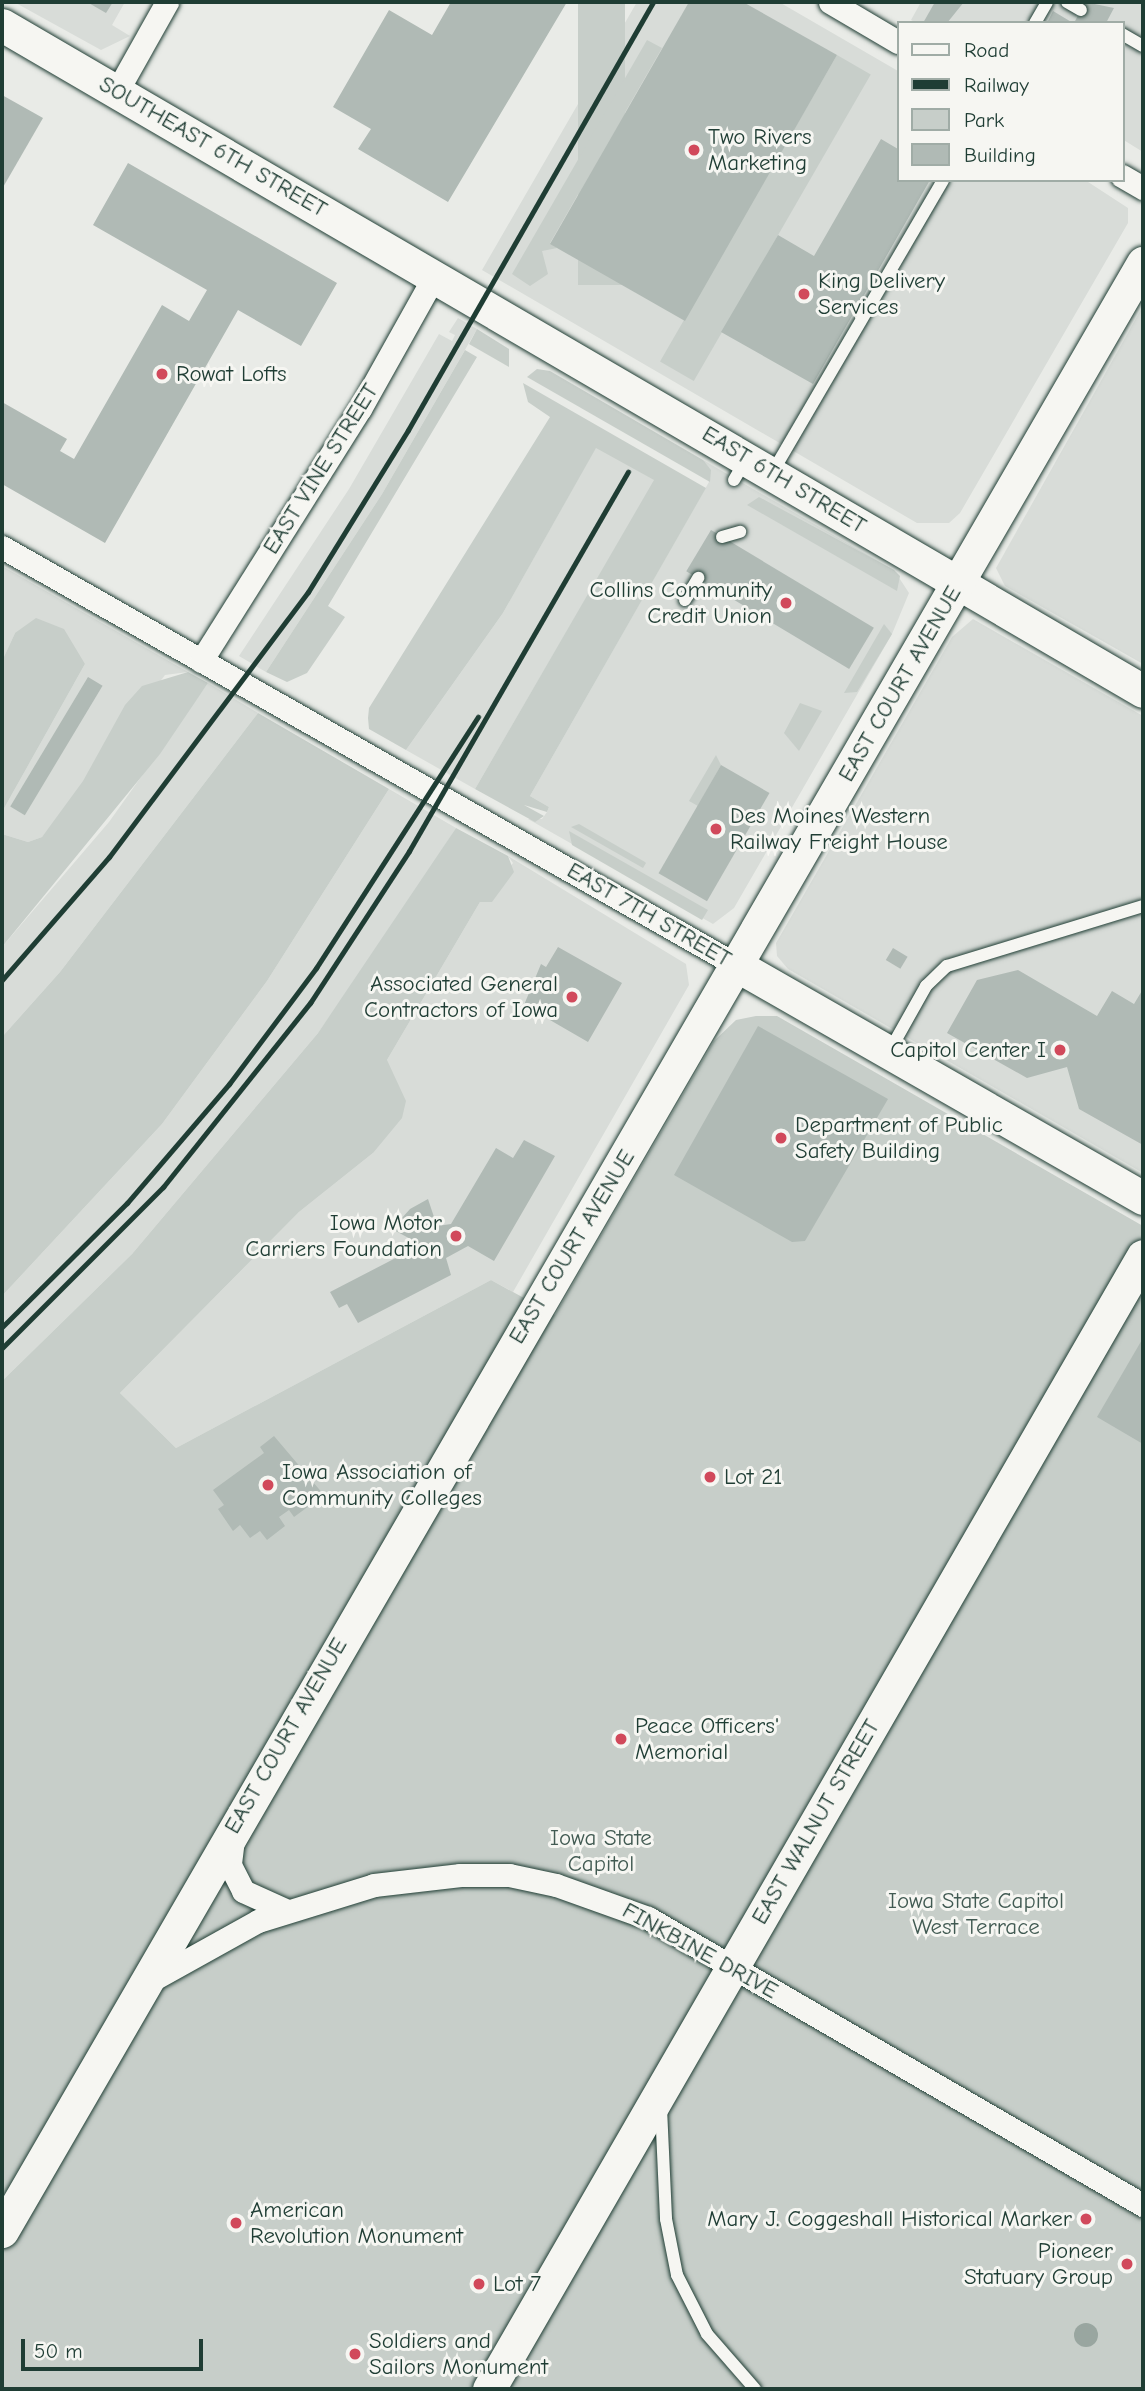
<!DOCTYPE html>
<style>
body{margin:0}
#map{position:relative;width:1145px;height:2391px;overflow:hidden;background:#e9ebe7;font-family:"Comic Neue",sans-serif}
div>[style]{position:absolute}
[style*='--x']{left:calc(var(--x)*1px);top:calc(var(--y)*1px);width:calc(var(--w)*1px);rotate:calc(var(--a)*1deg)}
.built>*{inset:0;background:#d8dcd8}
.green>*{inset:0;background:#c7cec9;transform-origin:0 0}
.water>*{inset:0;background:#99a6a0}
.round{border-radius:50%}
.building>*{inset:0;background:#b0bab5;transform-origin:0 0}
.roads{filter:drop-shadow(0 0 2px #1f3d34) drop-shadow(0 0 2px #1f3d34)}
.lane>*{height:12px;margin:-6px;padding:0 6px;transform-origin:6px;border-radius:6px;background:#f6f6f2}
.street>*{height:23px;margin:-11.5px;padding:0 11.5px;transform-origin:11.5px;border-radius:11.5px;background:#f6f6f2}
.secondary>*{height:33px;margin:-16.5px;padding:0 16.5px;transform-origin:16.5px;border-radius:16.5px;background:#f6f6f2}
.rail>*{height:5px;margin:-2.5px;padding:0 2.5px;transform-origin:2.5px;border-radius:2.5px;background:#1f3d34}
.dots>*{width:19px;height:19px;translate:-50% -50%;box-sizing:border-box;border:4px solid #f6f6f2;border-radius:50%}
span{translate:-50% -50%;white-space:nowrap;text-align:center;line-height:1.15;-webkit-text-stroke:6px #f6f6f2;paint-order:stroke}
.poi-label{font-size:23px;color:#1f3d34}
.left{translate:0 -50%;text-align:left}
.right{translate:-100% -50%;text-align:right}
.street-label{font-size:23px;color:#1f3d34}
.park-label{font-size:23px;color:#415a52}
.frame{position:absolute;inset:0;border:4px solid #1f3d34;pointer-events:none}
.legend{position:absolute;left:897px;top:21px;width:228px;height:161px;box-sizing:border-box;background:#f6f6f2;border:2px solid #a0aca6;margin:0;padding:9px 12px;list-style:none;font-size:21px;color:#1f3d34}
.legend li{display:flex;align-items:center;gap:14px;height:35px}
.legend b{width:35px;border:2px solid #a0aca6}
.scale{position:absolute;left:21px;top:2339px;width:182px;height:32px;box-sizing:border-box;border:4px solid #1f3d34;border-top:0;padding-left:9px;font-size:21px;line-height:24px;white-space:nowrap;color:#1f3d34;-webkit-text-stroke:5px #f6f6f2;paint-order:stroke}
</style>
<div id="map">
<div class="built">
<div style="clip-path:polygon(14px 2px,125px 2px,112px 25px,130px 36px,101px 50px)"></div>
<div style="clip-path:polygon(637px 2px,779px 2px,898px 71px,898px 180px,1085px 180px,1128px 208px,1128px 223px,960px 513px,949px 523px,917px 523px,482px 270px)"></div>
<div style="clip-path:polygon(921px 2px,1143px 2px,1143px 152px,1122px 139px,1122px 23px,916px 23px,911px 20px)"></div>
<div style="clip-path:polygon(1143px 306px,1143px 664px,1005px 586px,996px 568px)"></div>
<div style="clip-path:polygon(458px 318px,477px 329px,382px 494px,266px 672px,239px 656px,349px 489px,439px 334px,452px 341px,455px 335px,449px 332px)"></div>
<div style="clip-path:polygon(596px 447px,655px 480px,475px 789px,406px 750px,503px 613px)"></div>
<div style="clip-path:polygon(703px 460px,894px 570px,909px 593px,892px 634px,734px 908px,713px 924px,528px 819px,542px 819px,547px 812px,549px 807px,530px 796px,709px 482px)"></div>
<div style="clip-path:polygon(2px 566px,188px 672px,165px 675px,57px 819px,42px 837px,28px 842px,2px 834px,2px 812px,85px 664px,15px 633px,2px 661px)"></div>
<div style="clip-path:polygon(973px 619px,1143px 716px,1143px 1173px,788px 969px,777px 956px,776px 943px,952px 637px)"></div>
<div style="clip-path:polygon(208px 683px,258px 713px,60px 972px,2px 1037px,2px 947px,109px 822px)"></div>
<div style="clip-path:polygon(389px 789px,456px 828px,387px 935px,318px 1033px,132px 1254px,2px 1381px,2px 1296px,162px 1124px,267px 981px)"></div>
<div style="clip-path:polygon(508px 856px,686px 964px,689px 985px,513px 1292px,491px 1280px,176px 1448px,120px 1393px,299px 1212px,373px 1153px,387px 1060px,480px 902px,513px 863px)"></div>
</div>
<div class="green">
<div style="left:578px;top:2px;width:47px;height:283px"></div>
<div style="clip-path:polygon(647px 40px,662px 48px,550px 243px,557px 248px,542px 251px,548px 274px,530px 286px,512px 274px)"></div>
<div style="left:837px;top:55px;width:39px;height:354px;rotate:30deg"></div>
<div style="clip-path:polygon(477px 329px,509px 349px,509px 367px,469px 344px)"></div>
<div style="clip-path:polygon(465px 350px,477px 357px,328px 606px,345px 617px,307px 673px,287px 682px,266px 672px,382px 494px)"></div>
<div style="clip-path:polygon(537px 369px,550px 371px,703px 460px,711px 470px,710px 482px,527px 377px)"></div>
<div style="clip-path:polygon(523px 383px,706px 488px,530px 796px,549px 807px,547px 812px,524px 805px,544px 816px,535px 822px,475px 789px,654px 480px,596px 448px,503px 613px,406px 750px,369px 729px,368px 718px,369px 708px,550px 417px,528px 402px)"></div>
<div style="clip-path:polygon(759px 497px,894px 570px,900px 576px,897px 591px,747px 505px)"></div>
<div style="clip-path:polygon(36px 618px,64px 629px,85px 664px,2px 812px,2px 661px,15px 633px)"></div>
<div style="clip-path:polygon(884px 624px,892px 634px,857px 692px,844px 693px)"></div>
<div style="clip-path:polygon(188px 672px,208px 683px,160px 754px,2px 947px,2px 834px,28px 842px,42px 837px,83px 781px,125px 705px,142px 686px)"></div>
<div style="clip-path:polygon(800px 703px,822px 711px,799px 751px,784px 733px)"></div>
<div style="clip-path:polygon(258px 713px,389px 789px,267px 981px,162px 1124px,2px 1296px,2px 1037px,60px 972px)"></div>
<div style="clip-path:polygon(716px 755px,721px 765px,698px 806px,689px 801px)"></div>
<div style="clip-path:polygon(579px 824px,645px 862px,646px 863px,643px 868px,571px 827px)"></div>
<div style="clip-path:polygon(456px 828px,508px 856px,514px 872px,492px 902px,480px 902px,387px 1060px,406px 1101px,402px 1118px,373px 1153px,299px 1212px,120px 1393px,176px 1448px,491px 1280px,555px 1315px,714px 1041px,736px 1020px,756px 1016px,777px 1016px,1143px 1226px,1143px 2389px,2px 2389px,2px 1381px,132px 1254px,318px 1033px)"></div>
<div style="clip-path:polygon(569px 831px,708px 910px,702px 920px,572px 845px)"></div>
</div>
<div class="water">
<div class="round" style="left:1074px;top:2323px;width:24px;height:24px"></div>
</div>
<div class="building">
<div style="clip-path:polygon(87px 2px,113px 2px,106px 13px)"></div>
<div style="clip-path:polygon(451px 2px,567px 2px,448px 202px,358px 149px,371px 129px,333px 107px,389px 10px,432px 35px)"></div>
<div style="clip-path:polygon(689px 2px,743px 2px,837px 55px,685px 321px,550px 244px)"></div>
<div style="clip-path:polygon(935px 2px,964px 2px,947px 23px,923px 23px)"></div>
<div style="clip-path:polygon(1085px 2px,1114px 8px,1106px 23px,1074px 23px)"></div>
<div style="clip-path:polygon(1053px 11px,1073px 23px,1047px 23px)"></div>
<div style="clip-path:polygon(2px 95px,43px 118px,2px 189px)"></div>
<div style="clip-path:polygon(881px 139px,898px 149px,898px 180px,930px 180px,813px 384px,721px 332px,778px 235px,814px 256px)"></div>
<div style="clip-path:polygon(128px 163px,337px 283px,301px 346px,238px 310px,105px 543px,2px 484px,2px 402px,67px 439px,60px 451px,74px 459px,162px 305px,189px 321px,207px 290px,93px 225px)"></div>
<div style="left:711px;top:530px;width:190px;height:48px;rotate:31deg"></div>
<div style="left:88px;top:677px;width:17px;height:151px;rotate:31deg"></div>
<div style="left:721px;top:765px;width:56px;height:125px;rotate:30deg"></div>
<div style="clip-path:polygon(558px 947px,622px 983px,588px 1042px,524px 1005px,541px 964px,546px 967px)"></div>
<div style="left:893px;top:948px;width:17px;height:14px;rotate:31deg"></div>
<div style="clip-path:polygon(1018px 970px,1097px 1016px,1112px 991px,1134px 1004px,1143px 989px,1143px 1145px,1079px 1109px,1067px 1067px,1027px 1078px,947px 1033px,977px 980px)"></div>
<div style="clip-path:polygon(758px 1026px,888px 1099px,805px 1241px,792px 1242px,674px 1175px)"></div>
<div style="clip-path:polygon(524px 1140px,555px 1156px,494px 1261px,468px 1246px,446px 1258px,451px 1275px,358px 1323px,347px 1304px,339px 1308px,330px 1292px,415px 1248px,416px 1242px,392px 1229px,410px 1209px,428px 1199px,437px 1226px,451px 1224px,496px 1148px,513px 1158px)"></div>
<div style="clip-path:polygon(1143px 1338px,1143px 1444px,1097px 1417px)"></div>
<div style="clip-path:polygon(274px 1436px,324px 1495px,294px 1517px,289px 1510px,279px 1517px,285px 1526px,267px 1540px,260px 1531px,250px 1538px,240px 1525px,233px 1531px,218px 1509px,224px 1505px,213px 1490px,264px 1453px,260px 1447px)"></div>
<div class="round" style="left:347px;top:2346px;width:16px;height:16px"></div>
</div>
<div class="roads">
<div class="lane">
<div style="--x:1067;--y:2;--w:16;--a:30"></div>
<div style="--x:1035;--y:23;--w:24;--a:-60"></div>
<div style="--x:1122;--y:34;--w:24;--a:30"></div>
<div style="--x:772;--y:473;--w:339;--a:-59.7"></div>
<div style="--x:734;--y:480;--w:22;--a:-60"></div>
<div style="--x:722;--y:537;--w:19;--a:-16"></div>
<div style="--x:685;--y:600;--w:26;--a:-59"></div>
<div style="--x:889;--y:1052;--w:76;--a:-60.7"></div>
<div style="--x:926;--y:986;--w:29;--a:-44"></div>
<div style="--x:947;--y:966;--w:205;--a:-17"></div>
<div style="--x:661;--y:2108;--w:111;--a:87.4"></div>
<div style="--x:666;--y:2219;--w:57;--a:78.9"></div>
<div style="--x:677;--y:2275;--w:66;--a:63"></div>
<div style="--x:707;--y:2334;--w:73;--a:48.9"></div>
</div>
<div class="street">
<div style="--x:830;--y:2;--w:79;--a:30.5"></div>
<div style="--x:117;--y:91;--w:102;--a:-60.7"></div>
<div style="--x:1122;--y:176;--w:24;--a:30"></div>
<div style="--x:2;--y:547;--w:847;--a:29.65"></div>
<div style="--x:201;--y:661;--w:298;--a:-57.8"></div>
<div style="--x:360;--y:409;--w:154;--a:-60.8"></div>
<div style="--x:233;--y:1839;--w:26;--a:97"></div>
<div style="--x:230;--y:1865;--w:29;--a:63"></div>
<div style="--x:243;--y:1891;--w:48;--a:24.4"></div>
<div style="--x:150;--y:1981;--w:124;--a:-29.1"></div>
<div style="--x:258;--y:1921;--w:121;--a:-17.2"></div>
<div style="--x:374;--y:1885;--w:87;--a:-6.6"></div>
<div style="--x:460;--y:1875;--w:49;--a:0"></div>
<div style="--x:509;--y:1875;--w:48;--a:12"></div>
<div style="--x:556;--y:1885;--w:98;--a:19.7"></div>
<div style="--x:648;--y:1918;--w:572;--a:30.11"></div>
</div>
<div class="secondary">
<div style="--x:2;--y:25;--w:1321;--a:30.27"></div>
<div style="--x:738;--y:966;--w:467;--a:29.8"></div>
<div style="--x:2;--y:2231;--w:2275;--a:-59.9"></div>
<div style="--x:489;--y:2389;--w:1308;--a:-60.01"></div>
</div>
</div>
<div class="rail">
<div style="--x:2;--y:980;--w:163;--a:-49"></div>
<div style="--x:109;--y:857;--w:331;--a:-53.1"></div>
<div style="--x:308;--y:592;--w:190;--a:-58.3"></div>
<div style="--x:408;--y:430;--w:493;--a:-60.2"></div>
<div style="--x:2;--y:1327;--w:176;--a:-44.8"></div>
<div style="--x:127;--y:1203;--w:157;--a:-49.4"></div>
<div style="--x:229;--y:1084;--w:145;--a:-53.1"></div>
<div style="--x:316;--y:968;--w:299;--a:-57.2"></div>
<div style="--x:2;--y:1348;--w:228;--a:-45"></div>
<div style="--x:163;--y:1187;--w:236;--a:-51.4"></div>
<div style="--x:310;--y:1003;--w:181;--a:-56.9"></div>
<div style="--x:409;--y:851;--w:438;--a:-60"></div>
</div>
<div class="dots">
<div style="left:694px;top:150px;background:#d1495b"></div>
<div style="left:804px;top:294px;background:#d1495b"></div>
<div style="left:162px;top:374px;background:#d1495b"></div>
<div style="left:786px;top:603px;background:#d1495b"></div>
<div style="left:716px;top:829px;background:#d1495b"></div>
<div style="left:572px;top:997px;background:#d1495b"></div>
<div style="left:1060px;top:1050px;background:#d1495b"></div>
<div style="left:781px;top:1138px;background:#d1495b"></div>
<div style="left:456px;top:1236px;background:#d1495b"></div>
<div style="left:710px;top:1477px;background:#d1495b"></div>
<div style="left:268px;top:1485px;background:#d1495b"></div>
<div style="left:621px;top:1739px;background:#d1495b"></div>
<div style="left:1086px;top:2219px;background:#d1495b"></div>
<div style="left:236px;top:2223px;background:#d1495b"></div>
<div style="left:1127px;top:2264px;background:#d1495b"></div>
<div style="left:479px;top:2284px;background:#d1495b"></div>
<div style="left:355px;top:2354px;background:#d1495b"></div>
</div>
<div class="poi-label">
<span class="left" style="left:708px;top:150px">Two Rivers<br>Marketing</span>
<span class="left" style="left:818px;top:294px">King Delivery<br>Services</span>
<span class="left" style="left:176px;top:374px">Rowat Lofts</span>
<span class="right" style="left:772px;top:603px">Collins Community<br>Credit Union</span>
<span class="left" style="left:730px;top:829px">Des Moines Western<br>Railway Freight House</span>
<span class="right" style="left:558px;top:997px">Associated General<br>Contractors of Iowa</span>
<span class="right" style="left:1046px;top:1050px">Capitol Center I</span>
<span class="left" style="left:795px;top:1138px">Department of Public<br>Safety Building</span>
<span class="right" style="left:442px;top:1236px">Iowa Motor<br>Carriers Foundation</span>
<span class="left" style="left:282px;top:1485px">Iowa Association of<br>Community Colleges</span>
<span class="left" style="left:724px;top:1477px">Lot 21</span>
<span class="left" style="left:635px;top:1739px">Peace Officers'<br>Memorial</span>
<span class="left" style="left:250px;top:2223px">American<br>Revolution Monument</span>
<span class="right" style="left:1072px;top:2219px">Mary J. Coggeshall Historical Marker</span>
<span class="right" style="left:1113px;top:2264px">Pioneer<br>Statuary Group</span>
<span class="left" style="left:493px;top:2284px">Lot 7</span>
<span class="left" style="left:369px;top:2354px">Soldiers and<br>Sailors Monument</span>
</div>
<div class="street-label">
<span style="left:213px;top:147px;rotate:30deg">SOUTHEAST 6TH STREET</span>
<span style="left:321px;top:469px;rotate:-58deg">EAST VINE STREET</span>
<span style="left:784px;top:480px;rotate:31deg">EAST 6TH STREET</span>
<span style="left:900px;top:684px;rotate:-60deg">EAST COURT AVENUE</span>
<span style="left:649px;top:915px;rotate:30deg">EAST 7TH STREET</span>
<span style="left:572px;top:1247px;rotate:-59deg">EAST COURT AVENUE</span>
<span style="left:286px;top:1736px;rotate:-60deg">EAST COURT AVENUE</span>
<span style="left:816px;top:1822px;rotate:-60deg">EAST WALNUT STREET</span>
<span style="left:700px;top:1951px;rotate:29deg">FINKBINE DRIVE</span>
</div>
<div class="park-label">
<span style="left:601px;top:1851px">Iowa State<br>Capitol</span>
<span style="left:976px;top:1914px">Iowa State Capitol<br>West Terrace</span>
</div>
<div class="frame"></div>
<ul class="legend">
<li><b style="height:9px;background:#f6f6f2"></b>Road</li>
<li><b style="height:9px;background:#1f3d34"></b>Railway</li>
<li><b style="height:19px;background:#c7cec9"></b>Park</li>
<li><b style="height:19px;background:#b0bab5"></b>Building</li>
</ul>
<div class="scale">50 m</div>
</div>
